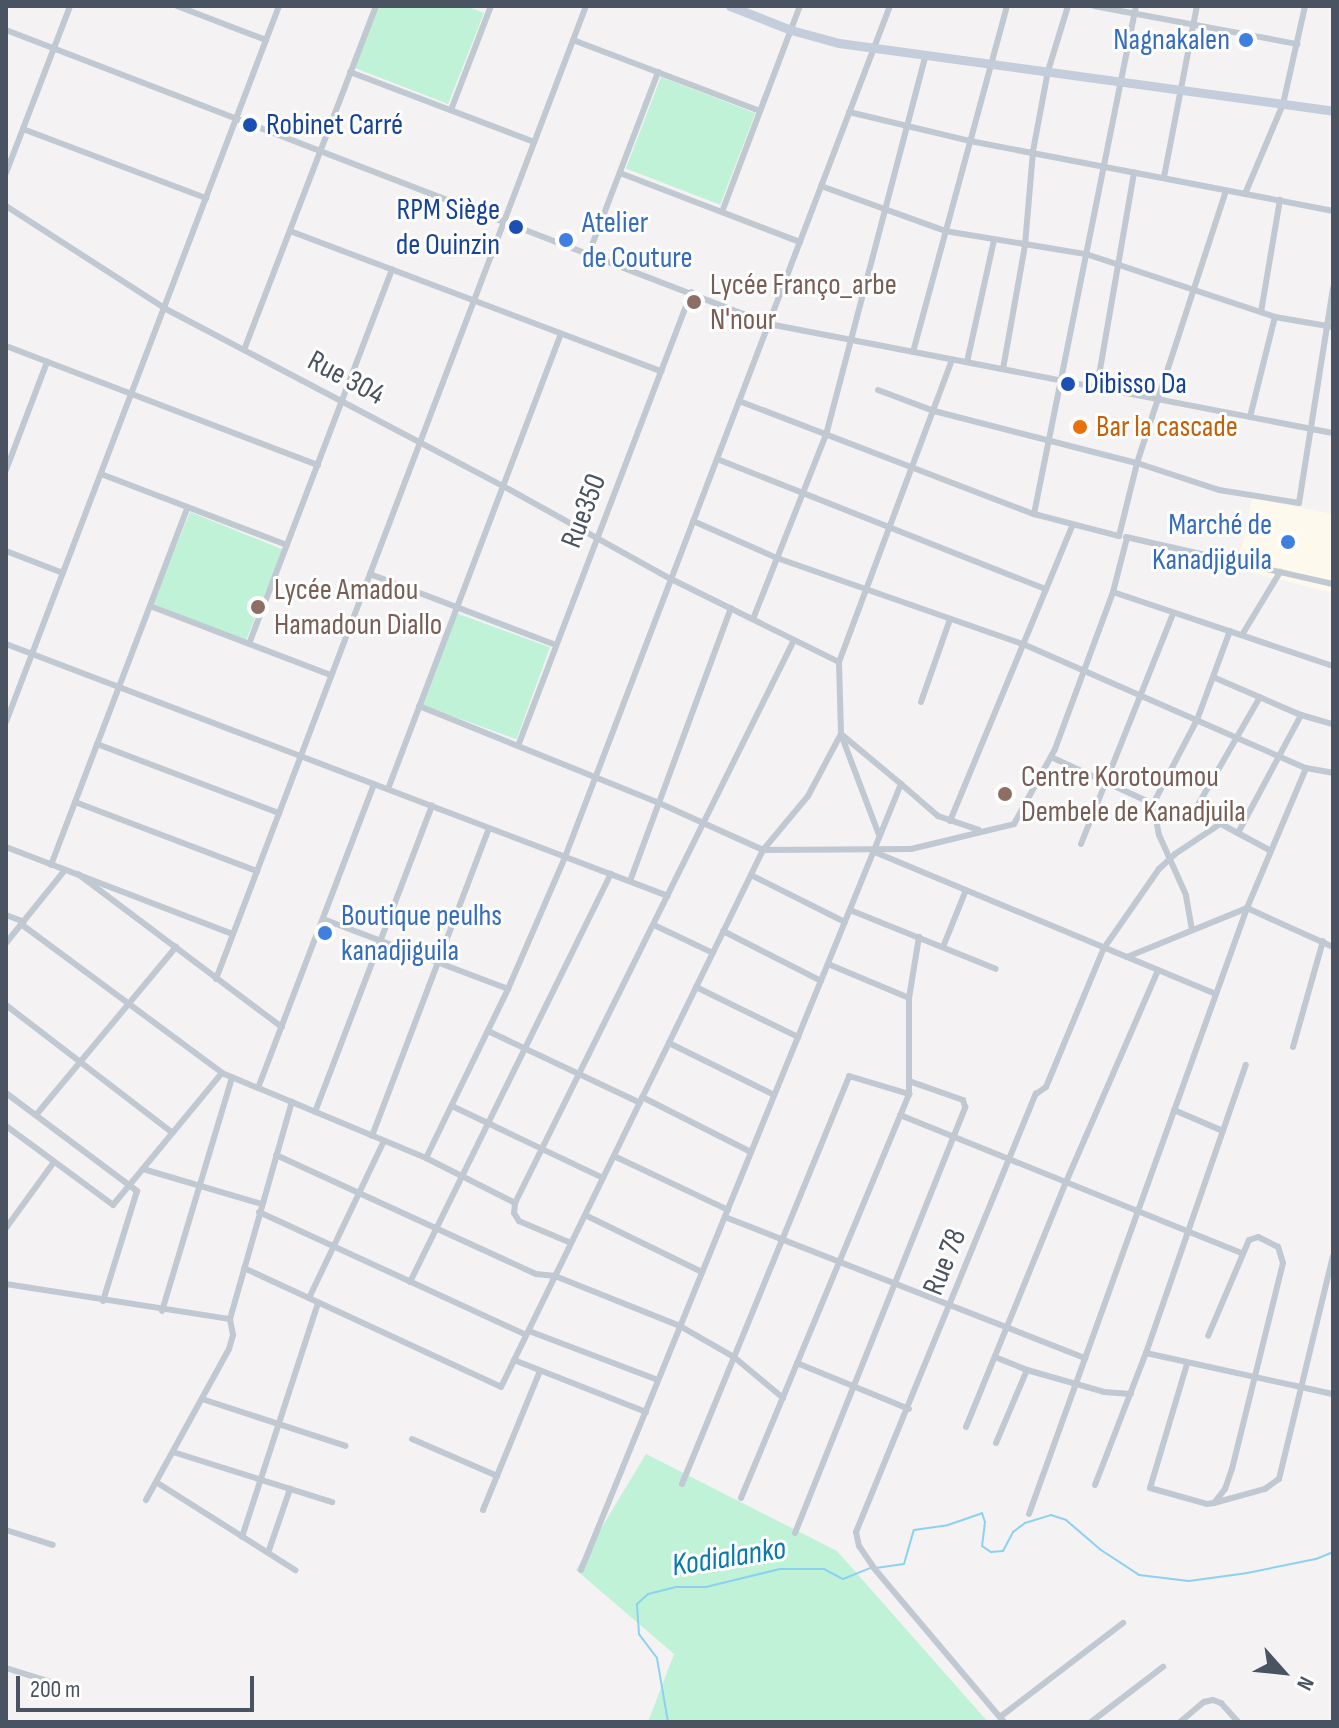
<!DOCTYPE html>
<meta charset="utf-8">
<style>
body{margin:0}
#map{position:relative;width:1339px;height:1728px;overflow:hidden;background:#f4f2f2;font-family:"Sofia Sans Condensed",sans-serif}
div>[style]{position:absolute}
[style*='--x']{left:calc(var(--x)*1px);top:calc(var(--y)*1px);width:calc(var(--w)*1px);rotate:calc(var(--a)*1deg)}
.commercial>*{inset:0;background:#fdfaed}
.green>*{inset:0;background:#c0f2d8;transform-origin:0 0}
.stream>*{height:2px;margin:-1px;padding:0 1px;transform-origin:1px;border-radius:1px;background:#8cd2f0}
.street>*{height:6px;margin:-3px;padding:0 3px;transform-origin:3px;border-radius:3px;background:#c0c8d2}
.secondary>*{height:9px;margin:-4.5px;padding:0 4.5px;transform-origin:4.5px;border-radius:4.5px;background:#c4cddb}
.dots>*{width:22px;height:22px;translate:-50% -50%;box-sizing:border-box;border:4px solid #fff;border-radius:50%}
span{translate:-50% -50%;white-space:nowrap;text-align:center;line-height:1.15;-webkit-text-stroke:6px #fff;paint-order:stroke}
.shop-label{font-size:30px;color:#366cbe}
.right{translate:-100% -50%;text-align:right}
.left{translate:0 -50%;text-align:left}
.transit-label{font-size:30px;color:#164399}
.education-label{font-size:30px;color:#785e54}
.street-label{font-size:30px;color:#495361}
.food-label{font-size:30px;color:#c56008}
.water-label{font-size:32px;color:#077bae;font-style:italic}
.frame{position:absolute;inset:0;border:8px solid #495361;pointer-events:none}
.north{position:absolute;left:1243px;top:1632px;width:80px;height:80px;-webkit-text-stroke:6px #fff;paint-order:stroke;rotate:117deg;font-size:22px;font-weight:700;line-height:32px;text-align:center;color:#495361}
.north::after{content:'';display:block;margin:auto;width:28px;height:36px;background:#495361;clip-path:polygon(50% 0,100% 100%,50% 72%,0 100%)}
.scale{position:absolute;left:16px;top:1676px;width:238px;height:36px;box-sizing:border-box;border:4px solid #495361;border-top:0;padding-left:10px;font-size:24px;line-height:28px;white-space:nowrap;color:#495361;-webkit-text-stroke:6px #fff;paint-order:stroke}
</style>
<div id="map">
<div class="commercial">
<div style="clip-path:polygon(1252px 498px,1333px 514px,1333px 593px,1237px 569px)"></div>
</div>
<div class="green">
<div style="clip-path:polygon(379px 6px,466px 6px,484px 13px,448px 104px,355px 68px)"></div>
<div style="left:661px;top:77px;width:101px;height:98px;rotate:21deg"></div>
<div style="left:190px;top:512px;width:100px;height:99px;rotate:22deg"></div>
<div style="left:456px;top:613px;width:100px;height:98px;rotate:20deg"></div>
<div style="clip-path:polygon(646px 1454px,837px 1551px,988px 1722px,648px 1722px,674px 1654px,576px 1570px)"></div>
</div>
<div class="stream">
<div style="--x:876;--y:1568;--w:28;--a:-8"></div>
<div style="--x:904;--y:1564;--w:35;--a:-74"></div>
<div style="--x:914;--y:1530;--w:34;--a:-8"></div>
<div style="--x:948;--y:1525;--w:36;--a:-19"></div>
<div style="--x:982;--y:1513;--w:9;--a:72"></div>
<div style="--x:985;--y:1522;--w:24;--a:97"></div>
<div style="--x:982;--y:1546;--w:11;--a:34"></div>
<div style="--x:991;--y:1552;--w:12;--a:-5"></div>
<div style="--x:1003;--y:1551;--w:21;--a:-62"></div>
<div style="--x:1013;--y:1532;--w:15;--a:-37"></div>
<div style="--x:1025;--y:1523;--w:27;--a:-17"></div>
<div style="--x:1051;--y:1515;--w:16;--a:18"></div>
<div style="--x:1066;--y:1520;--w:46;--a:40.6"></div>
<div style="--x:1101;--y:1550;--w:45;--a:33.3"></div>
<div style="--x:1139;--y:1575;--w:50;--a:6.8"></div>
<div style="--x:1189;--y:1581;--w:59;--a:-7.9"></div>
<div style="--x:1247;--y:1573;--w:70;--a:-11.5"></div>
<div style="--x:1316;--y:1559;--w:18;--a:-22"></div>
<div style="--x:668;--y:1722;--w:65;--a:-99.8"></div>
<div style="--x:657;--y:1658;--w:30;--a:-127"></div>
<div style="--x:639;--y:1634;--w:30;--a:-94"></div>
<div style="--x:637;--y:1604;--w:15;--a:-42"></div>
<div style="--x:648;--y:1594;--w:29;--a:-14"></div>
<div style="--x:676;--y:1587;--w:30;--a:0"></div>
<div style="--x:706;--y:1587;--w:76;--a:-13.7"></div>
<div style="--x:780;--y:1569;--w:44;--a:0"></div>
<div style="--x:824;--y:1569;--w:21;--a:28"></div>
<div style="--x:843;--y:1579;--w:29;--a:-22"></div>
</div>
<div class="street">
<div style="--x:177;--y:6;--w:95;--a:20.9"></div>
<div style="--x:1094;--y:6;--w:207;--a:10.6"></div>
<div style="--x:6;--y:30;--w:818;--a:21.07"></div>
<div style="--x:769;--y:324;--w:574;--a:10.94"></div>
<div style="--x:573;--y:40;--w:200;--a:20.8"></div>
<div style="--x:350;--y:72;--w:197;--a:20.8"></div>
<div style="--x:451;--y:110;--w:111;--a:-69"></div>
<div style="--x:849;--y:112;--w:124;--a:13.5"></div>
<div style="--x:970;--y:141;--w:370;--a:10.9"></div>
<div style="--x:23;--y:129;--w:196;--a:20.7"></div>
<div style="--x:6;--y:173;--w:179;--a:-69"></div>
<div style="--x:620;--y:173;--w:193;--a:21"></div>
<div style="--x:1164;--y:177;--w:174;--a:-79.1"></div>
<div style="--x:821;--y:186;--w:132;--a:19.9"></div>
<div style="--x:945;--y:231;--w:143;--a:9.3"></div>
<div style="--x:1086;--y:254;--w:199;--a:18.4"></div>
<div style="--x:1275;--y:317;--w:59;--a:9.8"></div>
<div style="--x:1245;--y:194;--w:98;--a:-67.1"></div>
<div style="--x:1283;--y:104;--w:100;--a:-77.3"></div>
<div style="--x:6;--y:206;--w:188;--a:32.8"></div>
<div style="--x:164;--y:308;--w:383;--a:27.7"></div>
<div style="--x:503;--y:486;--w:192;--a:29"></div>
<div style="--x:671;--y:579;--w:187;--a:26.3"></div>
<div style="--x:722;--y:212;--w:220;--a:-69.3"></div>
<div style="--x:290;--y:231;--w:397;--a:20.7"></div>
<div style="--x:589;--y:253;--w:194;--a:-69.1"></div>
<div style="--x:1261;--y:312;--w:114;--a:-80.4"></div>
<div style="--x:6;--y:346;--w:334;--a:20.9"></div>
<div style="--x:244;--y:350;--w:368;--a:-69"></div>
<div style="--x:913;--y:352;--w:359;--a:-74.8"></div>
<div style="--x:967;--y:362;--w:125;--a:-77.5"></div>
<div style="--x:1003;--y:369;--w:126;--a:-79.9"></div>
<div style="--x:1025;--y:245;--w:94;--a:-85.1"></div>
<div style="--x:1033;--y:151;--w:81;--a:-79.4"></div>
<div style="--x:1048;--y:71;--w:68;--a:-72.9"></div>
<div style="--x:1097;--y:387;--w:218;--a:-80.2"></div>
<div style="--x:878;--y:390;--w:60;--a:20.6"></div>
<div style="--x:934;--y:411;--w:210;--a:14.4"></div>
<div style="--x:1137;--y:463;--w:86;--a:18.2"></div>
<div style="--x:1219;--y:490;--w:81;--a:9.2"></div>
<div style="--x:1299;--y:503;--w:218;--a:-81"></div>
<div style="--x:739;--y:401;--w:316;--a:21"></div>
<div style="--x:1034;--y:514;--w:88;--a:14.5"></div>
<div style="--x:1119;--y:536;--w:75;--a:-76.1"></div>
<div style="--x:1137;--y:463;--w:286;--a:-71.9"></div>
<div style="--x:1250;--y:417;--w:103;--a:-76"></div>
<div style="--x:717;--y:459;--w:354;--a:21.6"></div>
<div style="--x:6;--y:470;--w:116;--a:-69.2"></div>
<div style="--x:101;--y:474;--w:199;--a:20.9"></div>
<div style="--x:1034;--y:514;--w:518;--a:-78.65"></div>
<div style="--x:693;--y:521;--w:92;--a:23.8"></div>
<div style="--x:777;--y:558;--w:261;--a:19.3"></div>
<div style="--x:1023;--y:644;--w:309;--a:23.7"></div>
<div style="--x:1306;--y:768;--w:27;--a:10"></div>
<div style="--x:1126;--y:537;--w:212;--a:12.8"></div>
<div style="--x:6;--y:551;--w:61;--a:21.1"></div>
<div style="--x:370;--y:574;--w:199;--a:20.9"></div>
<div style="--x:1113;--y:592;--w:232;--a:18.6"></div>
<div style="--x:150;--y:606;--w:194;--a:20.9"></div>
<div style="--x:753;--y:619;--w:198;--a:-68.4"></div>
<div style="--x:826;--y:435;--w:393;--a:-75.3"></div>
<div style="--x:1242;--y:635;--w:74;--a:-58.9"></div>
<div style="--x:6;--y:644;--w:708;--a:20.84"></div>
<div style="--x:249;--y:644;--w:401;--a:-69.1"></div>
<div style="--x:1213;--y:677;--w:96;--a:23.4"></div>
<div style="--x:1301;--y:715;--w:33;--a:16"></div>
<div style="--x:1260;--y:697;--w:130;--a:119.9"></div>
<div style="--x:1195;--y:810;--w:86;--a:28.3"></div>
<div style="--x:921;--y:702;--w:88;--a:-70.7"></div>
<div style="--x:419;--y:706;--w:259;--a:22"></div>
<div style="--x:659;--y:803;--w:114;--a:24.3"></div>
<div style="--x:763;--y:850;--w:148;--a:-0.4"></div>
<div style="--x:911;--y:849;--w:106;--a:-13.6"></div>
<div style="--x:1014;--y:824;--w:85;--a:-61.3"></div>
<div style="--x:1055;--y:749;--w:167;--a:-69.7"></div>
<div style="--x:1113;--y:592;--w:56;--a:-75.5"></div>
<div style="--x:6;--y:722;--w:766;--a:-69.13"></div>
<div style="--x:842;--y:737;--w:105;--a:69.3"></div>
<div style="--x:97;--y:744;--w:195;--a:20.8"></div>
<div style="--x:518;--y:746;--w:486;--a:-69.1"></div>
<div style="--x:1051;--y:757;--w:112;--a:24.7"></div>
<div style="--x:901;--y:784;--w:49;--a:40.9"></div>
<div style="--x:938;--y:816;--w:43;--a:18.9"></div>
<div style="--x:388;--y:789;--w:487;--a:-69.2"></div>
<div style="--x:75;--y:802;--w:195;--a:20.8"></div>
<div style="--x:950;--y:821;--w:321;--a:-67.5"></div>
<div style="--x:1238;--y:833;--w:134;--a:-61.9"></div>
<div style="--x:1081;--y:844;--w:248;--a:-68.2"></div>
<div style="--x:6;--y:847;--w:243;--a:21"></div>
<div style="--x:877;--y:853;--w:367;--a:22.6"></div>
<div style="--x:51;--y:865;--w:383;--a:-69.1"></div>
<div style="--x:78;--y:874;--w:255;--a:36.9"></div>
<div style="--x:751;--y:875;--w:105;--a:26.6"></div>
<div style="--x:630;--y:881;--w:291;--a:-69.7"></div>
<div style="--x:850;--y:910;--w:157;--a:22"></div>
<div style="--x:6;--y:915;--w:19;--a:21"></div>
<div style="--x:323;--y:919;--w:198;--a:20.7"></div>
<div style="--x:21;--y:924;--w:250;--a:36.5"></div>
<div style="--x:222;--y:1073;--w:221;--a:22.6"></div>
<div style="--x:426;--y:1158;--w:100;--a:26.8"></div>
<div style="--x:654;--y:925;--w:65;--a:25.4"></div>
<div style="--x:1192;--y:930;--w:36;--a:-100"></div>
<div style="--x:1186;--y:895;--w:66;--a:-114.2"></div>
<div style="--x:1159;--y:835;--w:32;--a:-101"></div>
<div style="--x:1153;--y:804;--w:95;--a:-62.4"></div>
<div style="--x:1197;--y:720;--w:95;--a:-69.7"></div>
<div style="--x:723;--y:931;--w:110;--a:27"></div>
<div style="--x:6;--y:943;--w:94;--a:-51.1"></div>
<div style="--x:943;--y:947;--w:61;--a:-68"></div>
<div style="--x:1127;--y:957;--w:130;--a:-22.2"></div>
<div style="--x:1247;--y:908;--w:94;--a:24.4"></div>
<div style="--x:828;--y:964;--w:88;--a:22.8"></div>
<div style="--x:216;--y:979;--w:1041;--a:-69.18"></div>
<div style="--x:696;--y:987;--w:114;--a:26.1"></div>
<div style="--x:6;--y:1005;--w:210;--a:37.5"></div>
<div style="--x:488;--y:1031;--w:168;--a:25.3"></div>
<div style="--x:669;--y:1043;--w:117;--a:26.3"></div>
<div style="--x:1293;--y:1047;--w:110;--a:-74.2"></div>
<div style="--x:258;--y:1088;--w:325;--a:-69.1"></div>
<div style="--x:6;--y:1093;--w:164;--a:36.8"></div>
<div style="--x:137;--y:1191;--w:115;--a:107.2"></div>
<div style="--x:642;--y:1097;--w:122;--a:26.8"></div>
<div style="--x:452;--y:1106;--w:167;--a:25.5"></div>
<div style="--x:1174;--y:1110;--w:53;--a:23.2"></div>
<div style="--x:315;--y:1112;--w:328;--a:-69.1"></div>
<div style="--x:36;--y:1115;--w:219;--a:-50.2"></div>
<div style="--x:900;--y:1115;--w:369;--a:22"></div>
<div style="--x:6;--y:1126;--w:133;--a:36.4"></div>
<div style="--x:113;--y:1205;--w:171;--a:-50.5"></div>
<div style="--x:372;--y:1136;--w:329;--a:-69.2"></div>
<div style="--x:276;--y:1155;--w:286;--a:24.6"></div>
<div style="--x:536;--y:1274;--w:19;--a:6"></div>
<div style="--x:555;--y:1276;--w:135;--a:21.8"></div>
<div style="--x:680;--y:1326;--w:62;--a:29.9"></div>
<div style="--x:734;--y:1357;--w:64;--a:39.9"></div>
<div style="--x:614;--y:1156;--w:126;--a:25.3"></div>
<div style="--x:426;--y:1158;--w:188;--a:-64.1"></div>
<div style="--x:508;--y:989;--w:144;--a:-66.6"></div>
<div style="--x:565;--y:857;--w:911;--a:-69.1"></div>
<div style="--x:143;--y:1169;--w:124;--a:16.4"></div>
<div style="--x:259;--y:1212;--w:294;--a:24.7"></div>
<div style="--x:585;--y:1215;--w:130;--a:26"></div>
<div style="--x:725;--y:1217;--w:387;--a:21.4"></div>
<div style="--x:6;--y:1228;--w:82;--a:-54"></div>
<div style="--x:571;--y:1243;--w:56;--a:-157.1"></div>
<div style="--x:519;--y:1221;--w:9;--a:-122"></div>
<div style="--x:514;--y:1213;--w:10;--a:-84"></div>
<div style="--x:515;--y:1203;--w:628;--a:-63.64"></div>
<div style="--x:244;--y:1268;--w:283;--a:24.8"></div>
<div style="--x:501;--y:1387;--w:598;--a:-63.99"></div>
<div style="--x:763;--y:850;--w:70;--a:-50.2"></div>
<div style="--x:808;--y:796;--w:70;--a:-62"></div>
<div style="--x:841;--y:734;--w:72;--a:-91.6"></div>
<div style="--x:839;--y:662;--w:323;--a:-69.5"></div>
<div style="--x:410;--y:1282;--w:455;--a:-63.8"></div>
<div style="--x:6;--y:1284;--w:227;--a:8.9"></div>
<div style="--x:309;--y:1298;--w:174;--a:-64.5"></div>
<div style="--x:162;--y:1311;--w:244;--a:-73.3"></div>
<div style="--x:529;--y:1331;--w:138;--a:20.8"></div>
<div style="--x:1146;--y:1353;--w:191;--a:12.4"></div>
<div style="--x:995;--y:1357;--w:35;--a:22"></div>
<div style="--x:1027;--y:1370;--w:80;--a:15.9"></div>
<div style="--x:1104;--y:1392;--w:27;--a:4"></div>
<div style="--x:514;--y:1360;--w:142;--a:21.5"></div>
<div style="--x:797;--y:1363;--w:121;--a:22.3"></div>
<div style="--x:1187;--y:1364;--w:129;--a:106.6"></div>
<div style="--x:1150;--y:1488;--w:59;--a:15.7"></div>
<div style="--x:1207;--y:1504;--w:7;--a:-8"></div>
<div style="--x:1214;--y:1503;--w:18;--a:-52"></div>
<div style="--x:1225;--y:1489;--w:21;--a:-71"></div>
<div style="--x:1232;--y:1469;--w:212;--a:-76.1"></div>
<div style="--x:1283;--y:1263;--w:17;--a:-107"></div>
<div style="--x:1278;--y:1247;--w:22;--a:-153"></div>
<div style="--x:1258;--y:1237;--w:9;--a:162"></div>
<div style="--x:1249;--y:1240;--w:104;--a:113.1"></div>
<div style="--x:202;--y:1399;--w:151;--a:18.1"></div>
<div style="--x:966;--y:1427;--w:265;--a:-67.8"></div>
<div style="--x:1066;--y:1182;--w:231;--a:-66.5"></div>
<div style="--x:412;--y:1439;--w:93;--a:23.5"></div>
<div style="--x:996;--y:1443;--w:79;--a:-67"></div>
<div style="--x:173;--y:1452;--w:167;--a:17.5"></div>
<div style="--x:156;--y:1482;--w:165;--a:32.3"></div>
<div style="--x:682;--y:1484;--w:441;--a:-67.7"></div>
<div style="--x:849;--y:1076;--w:63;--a:16.7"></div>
<div style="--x:1095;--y:1485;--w:142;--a:-68.9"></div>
<div style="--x:1146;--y:1353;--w:305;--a:-70.9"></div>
<div style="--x:741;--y:1498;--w:438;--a:-67.4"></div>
<div style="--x:909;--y:1094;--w:96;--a:-90"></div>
<div style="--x:909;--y:998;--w:62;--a:-80.7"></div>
<div style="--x:146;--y:1500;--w:172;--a:-61.2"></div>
<div style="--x:229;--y:1349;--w:15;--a:-74"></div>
<div style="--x:233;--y:1335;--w:16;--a:-101"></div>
<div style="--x:230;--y:1319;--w:226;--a:-74.1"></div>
<div style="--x:1214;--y:1503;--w:53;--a:-15.4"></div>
<div style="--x:1265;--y:1489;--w:17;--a:-36"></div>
<div style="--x:1279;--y:1479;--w:229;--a:-76.4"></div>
<div style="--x:483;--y:1510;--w:150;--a:-67.7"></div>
<div style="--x:1029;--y:1514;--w:644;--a:-70.21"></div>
<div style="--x:1247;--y:908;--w:152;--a:-67.1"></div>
<div style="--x:6;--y:1530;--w:49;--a:17.7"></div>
<div style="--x:795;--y:1533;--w:459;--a:-68.2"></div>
<div style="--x:965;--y:1107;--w:7;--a:-106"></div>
<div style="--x:963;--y:1100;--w:57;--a:-160.6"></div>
<div style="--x:242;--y:1537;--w:246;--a:-72"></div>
<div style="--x:268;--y:1553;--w:68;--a:-71"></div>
<div style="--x:581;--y:1570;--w:849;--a:-67.85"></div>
<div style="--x:901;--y:784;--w:78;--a:-140.2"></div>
<div style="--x:6;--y:1668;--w:44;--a:17.2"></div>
<div style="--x:1000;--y:1717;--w:155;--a:-37.4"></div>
<div style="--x:1004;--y:1722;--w:202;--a:-130.2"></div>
<div style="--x:874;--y:1568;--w:27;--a:-124"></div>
<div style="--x:859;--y:1546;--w:14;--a:-102"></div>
<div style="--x:856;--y:1532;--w:474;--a:-67.7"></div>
<div style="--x:1036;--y:1094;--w:12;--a:-35"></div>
<div style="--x:1046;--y:1087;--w:151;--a:-67.4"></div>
<div style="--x:1104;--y:948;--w:96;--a:-55.2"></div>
<div style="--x:1159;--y:869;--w:22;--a:-43"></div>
<div style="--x:1175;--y:854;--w:54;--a:-33.7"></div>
<div style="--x:1091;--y:1722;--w:91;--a:-37.4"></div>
<div style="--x:1180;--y:1722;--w:31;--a:-40"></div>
<div style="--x:1204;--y:1702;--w:9;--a:-13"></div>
<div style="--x:1213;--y:1700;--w:9;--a:21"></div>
<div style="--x:1221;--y:1703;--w:25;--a:48"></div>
</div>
<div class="secondary">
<div style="--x:730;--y:6;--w:66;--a:21.5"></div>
<div style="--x:791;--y:30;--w:50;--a:15.2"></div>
<div style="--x:839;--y:43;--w:499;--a:7.8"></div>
</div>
<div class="dots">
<div style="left:1246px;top:40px;background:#3f7fe0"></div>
<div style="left:250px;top:125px;background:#1a4fb4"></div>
<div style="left:516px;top:227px;background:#1a4fb4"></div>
<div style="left:566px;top:240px;background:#3f7fe0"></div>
<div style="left:694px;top:302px;background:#8d6e63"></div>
<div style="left:1068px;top:384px;background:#1a4fb4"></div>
<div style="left:1080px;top:427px;background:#e8710a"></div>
<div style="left:1288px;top:542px;background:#3f7fe0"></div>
<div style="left:258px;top:607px;background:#8d6e63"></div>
<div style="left:1005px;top:794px;background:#8d6e63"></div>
<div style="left:325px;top:933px;background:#3f7fe0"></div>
</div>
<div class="shop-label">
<span class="right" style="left:1230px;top:40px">Nagnakalen</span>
<span class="left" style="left:582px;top:240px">Atelier<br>de Couture</span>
<span class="right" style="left:1272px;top:542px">Marché de<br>Kanadjiguila</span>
<span class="left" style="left:341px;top:933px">Boutique peulhs<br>kanadjiguila</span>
</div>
<div class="transit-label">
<span class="left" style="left:266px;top:125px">Robinet Carré</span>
<span class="right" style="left:500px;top:227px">RPM Siège<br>de Ouinzin</span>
<span class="left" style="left:1084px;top:384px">Dibisso Da</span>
</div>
<div class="education-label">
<span class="left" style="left:710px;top:302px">Lycée Franço_arbe<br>N'nour</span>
<span class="left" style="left:274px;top:607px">Lycée Amadou<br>Hamadoun Diallo</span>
<span class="left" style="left:1021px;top:794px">Centre Korotoumou<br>Dembele de Kanadjuila</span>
</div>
<div class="street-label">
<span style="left:346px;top:378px;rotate:28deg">Rue 304</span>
<span style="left:584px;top:511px;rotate:-69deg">Rue350</span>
<span style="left:945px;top:1262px;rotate:-68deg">Rue 78</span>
</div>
<div class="food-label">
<span class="left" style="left:1096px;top:427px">Bar la cascade</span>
</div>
<div class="water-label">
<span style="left:729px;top:1558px;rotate:-9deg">Kodialanko</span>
</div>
<div class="frame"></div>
<div class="north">N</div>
<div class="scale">200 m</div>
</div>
